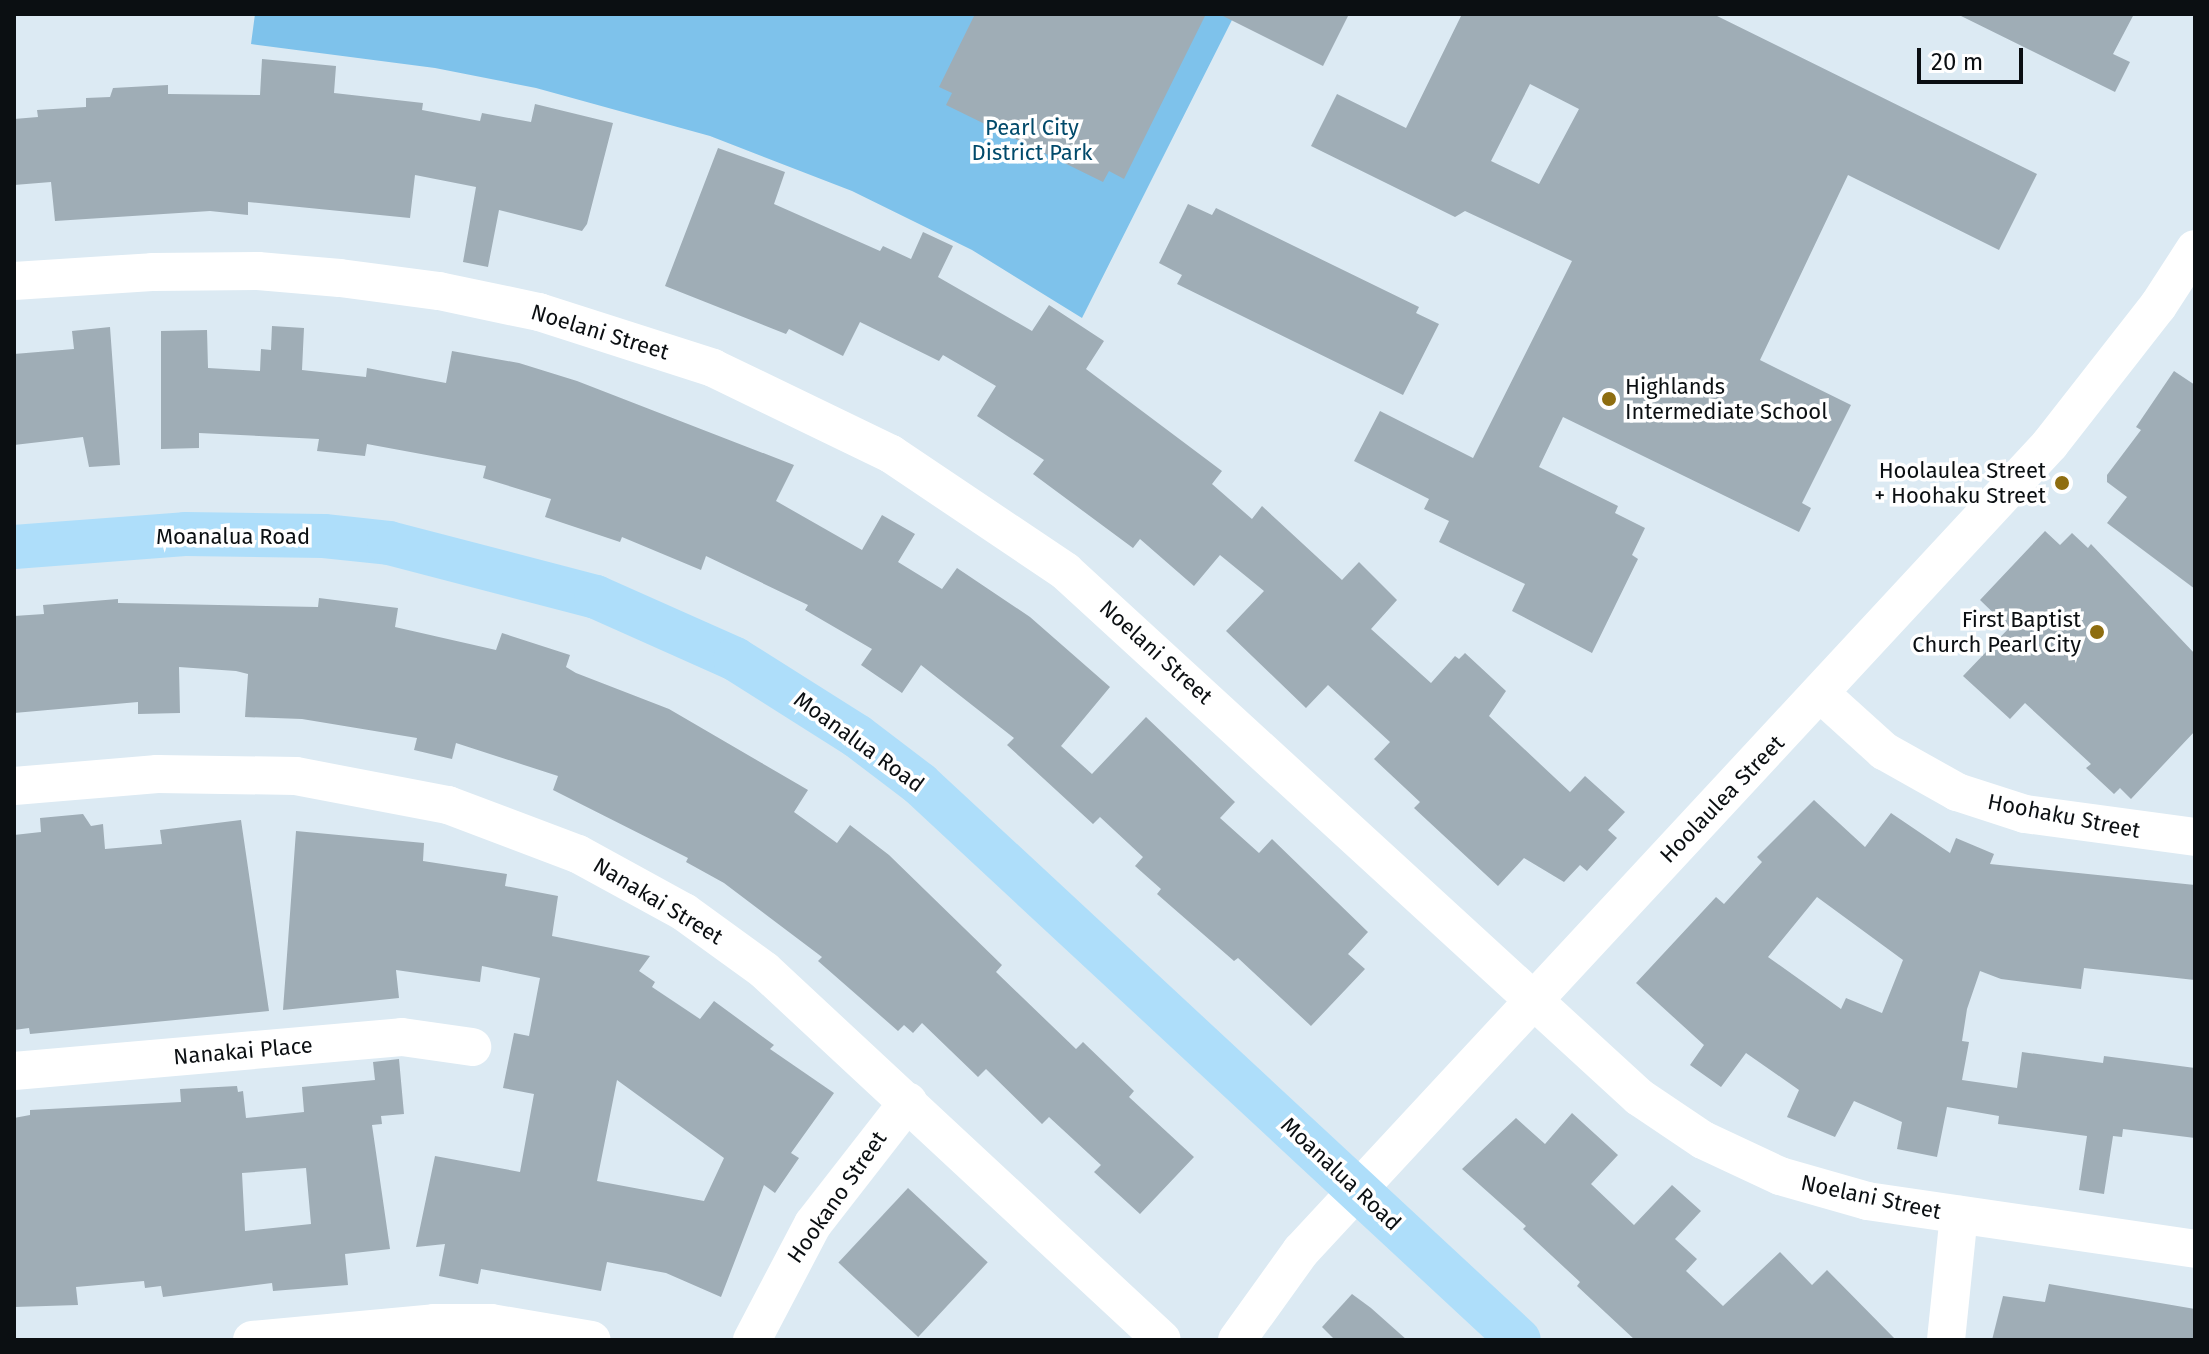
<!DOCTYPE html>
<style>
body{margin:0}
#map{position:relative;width:2209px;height:1354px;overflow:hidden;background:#dceaf3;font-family:"Fira Sans",sans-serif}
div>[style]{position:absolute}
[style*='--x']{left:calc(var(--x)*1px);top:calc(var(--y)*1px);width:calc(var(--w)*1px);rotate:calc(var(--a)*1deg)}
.green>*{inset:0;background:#7ec2eb}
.building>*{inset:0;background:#9fadb6;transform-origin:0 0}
.minor>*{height:38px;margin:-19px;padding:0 19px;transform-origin:19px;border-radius:19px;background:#fff}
.major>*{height:44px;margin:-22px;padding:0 22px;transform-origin:22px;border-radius:22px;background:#aedefa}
.dots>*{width:22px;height:22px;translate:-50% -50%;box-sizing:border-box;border:4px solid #fff;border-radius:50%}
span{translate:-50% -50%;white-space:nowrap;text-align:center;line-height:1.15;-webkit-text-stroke:7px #fff;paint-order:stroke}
.park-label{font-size:22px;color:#014a6b}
.street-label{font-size:22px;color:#0b0f12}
.poi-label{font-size:22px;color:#0b0f12}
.left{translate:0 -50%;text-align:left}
.right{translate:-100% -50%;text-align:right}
.frame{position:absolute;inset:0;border:16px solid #0b0f12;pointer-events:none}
.scale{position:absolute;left:1917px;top:48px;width:106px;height:36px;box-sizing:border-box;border:4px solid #0b0f12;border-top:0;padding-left:10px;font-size:24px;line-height:28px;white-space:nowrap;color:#0b0f12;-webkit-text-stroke:6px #fff;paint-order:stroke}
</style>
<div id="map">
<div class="green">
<div style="clip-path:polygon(255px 14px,1235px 14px,1082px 318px,972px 250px,852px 191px,710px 136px,536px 88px,435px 68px,251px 44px)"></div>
</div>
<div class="building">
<div style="clip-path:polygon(975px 14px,1206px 14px,1124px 179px,1109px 171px,1103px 182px,946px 105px,952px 93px,939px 87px)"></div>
<div style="clip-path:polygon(1219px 14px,1349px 14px,1323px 66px)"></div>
<div style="clip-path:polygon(evenodd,1462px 14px,1713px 14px,2037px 174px,1999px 250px,1848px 175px,1760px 360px,1851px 405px,1802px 503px,1811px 508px,1799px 532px,1563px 417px,1539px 467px,1618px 506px,1615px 513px,1645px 528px,1632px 555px,1638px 559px,1592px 653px,1512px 611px,1525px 584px,1439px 542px,1449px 521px,1424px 509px,1429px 499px,1354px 461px,1380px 411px,1473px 458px,1572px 261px,1465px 211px,1455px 217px,1311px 146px,1337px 94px,1406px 128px,1462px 14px,1530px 84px,1579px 109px,1539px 184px,1491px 161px,1530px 84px)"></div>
<div style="clip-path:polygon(1957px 14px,2134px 14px,2113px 54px,2130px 62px,2115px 92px)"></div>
<div style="clip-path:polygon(262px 59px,336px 66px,334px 93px,423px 103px,422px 110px,480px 121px,482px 113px,531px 122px,535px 104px,613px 123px,587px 224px,582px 231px,499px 210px,488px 267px,463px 262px,476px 187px,415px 175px,410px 218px,248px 202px,248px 215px,210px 211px,55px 221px,51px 182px,14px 185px,14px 119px,38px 117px,37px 110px,86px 107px,86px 98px,110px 97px,113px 88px,168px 85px,168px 94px,260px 95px)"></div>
<div style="clip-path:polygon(718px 148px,785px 172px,774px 204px,880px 251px,883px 246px,911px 259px,923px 232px,953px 246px,938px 277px,1032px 331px,1049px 305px,1104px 341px,1086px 369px,1222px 471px,1212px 484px,1252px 519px,1262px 506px,1342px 580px,1359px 562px,1397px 600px,1371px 629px,1431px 683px,1455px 656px,1459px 659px,1465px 653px,1506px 691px,1489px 716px,1570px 792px,1585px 776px,1625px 812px,1608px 830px,1617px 838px,1587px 871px,1580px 865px,1564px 882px,1524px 858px,1498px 886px,1414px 808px,1420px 802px,1374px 759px,1390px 742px,1328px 685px,1306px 708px,1226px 631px,1264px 591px,1220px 555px,1194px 586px,1140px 539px,1133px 548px,1033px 474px,1044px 460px,977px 416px,996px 386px,943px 355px,939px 361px,860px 322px,843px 356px,789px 329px,786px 334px,665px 286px)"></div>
<div style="clip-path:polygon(1188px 204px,1212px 215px,1216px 208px,1419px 307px,1416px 313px,1439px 324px,1403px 395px,1177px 284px,1182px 275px,1159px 263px)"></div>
<div style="clip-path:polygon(272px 326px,304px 328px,302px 370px,366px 377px,367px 368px,446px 383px,452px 351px,519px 363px,577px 381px,794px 465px,776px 501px,862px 550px,882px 515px,915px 534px,898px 562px,942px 589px,957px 568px,1030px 617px,1110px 687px,1061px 746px,1092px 774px,1146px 717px,1235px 802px,1220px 818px,1259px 853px,1272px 839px,1368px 932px,1348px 954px,1365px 969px,1311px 1026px,1238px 958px,1234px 961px,1157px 894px,1161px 889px,1135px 866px,1143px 857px,1100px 817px,1093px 824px,1007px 745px,1014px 738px,921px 665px,902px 693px,861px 665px,872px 649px,805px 610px,808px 605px,706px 556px,701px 570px,622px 537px,620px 542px,545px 517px,551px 499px,483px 478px,486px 466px,367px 444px,365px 456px,317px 451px,319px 439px,199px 433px,199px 448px,161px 449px,161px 331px,207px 330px,208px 368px,260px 371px,261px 349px,271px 350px)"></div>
<div style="clip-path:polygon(110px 327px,120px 465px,89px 467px,83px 437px,14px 445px,14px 354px,74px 349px,72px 331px)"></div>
<div style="clip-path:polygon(2174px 371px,2195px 385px,2195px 589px,2107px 523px,2127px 497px,2107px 482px,2107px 475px,2141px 430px,2136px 427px)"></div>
<div style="clip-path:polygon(2045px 531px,2060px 545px,2072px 533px,2088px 548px,2091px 544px,2195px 654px,2195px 731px,2131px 799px,2120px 788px,2114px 794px,2086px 768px,2091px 764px,2025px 703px,2010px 719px,1963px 676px,2009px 628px,1980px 600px)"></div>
<div style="clip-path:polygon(319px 598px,398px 608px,395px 627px,496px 650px,502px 633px,570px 655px,566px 667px,576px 673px,669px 709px,808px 790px,794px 812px,837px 843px,850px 825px,889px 855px,1002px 965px,996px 972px,1076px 1049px,1083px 1042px,1134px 1091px,1129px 1097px,1194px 1157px,1140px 1214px,1094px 1172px,1101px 1165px,1049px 1117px,1042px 1124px,986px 1069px,978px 1077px,922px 1023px,913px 1033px,904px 1025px,898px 1031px,818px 961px,822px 957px,724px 883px,686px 862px,688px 858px,553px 790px,558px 776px,456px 743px,452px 759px,414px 750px,417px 738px,302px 719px,245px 717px,248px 674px,236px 671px,179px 667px,180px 713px,138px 714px,138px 702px,14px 713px,14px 616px,44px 614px,43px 605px,118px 599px,118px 603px,318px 607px)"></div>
<div style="clip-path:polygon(evenodd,1814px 800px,1865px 847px,1891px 813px,1950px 853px,1956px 838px,1994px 854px,1990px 864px,2195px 885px,2195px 980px,2084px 968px,2081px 989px,2001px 979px,1980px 971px,1967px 1009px,1962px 1041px,1969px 1042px,1962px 1080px,2017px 1088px,2022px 1052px,2103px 1063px,2104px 1056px,2195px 1068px,2195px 1138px,2123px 1129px,2122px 1137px,2113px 1136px,2104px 1194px,2079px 1190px,2087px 1136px,1998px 1124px,1999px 1116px,1947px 1107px,1937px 1157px,1897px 1149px,1902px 1122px,1854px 1101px,1835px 1137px,1787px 1117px,1799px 1090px,1746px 1053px,1721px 1087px,1690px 1065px,1704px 1045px,1636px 983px,1716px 897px,1724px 904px,1762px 862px,1757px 857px,1814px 800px,1817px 897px,1903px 960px,1882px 1013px,1846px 998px,1841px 1009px,1768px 957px,1817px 897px)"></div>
<div style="clip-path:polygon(83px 814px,91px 826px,103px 824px,105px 849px,162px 844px,160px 830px,241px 820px,269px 1011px,30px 1034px,29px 1028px,14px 1030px,14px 835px,41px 832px,40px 818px)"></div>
<div style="clip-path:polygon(evenodd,296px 831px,424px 843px,423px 861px,507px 874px,505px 886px,558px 896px,552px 936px,650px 956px,639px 971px,655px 982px,652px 987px,700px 1019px,714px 1001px,774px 1045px,770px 1049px,834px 1093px,791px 1153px,799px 1158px,775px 1193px,764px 1185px,721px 1297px,666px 1273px,607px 1262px,601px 1291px,481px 1269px,478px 1284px,439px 1276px,445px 1244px,416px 1247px,435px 1156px,520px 1172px,534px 1094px,503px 1088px,514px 1033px,529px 1036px,540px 978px,482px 966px,480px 982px,396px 970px,399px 998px,283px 1010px,296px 831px,617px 1080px,724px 1158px,704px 1201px,597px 1181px,617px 1080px)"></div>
<div style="clip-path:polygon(evenodd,399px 1059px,404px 1114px,381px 1116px,382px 1124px,372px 1125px,390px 1249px,345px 1254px,348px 1285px,273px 1291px,272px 1283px,163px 1297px,161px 1286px,145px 1288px,144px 1281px,76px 1287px,78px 1305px,14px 1307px,14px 1118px,30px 1115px,30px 1110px,181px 1102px,180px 1089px,237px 1086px,238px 1092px,243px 1091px,246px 1118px,304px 1112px,302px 1087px,375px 1080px,373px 1062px,399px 1059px,306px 1168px,311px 1224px,245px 1231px,242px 1173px,306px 1168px)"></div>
<div style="clip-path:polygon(1572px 1113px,1618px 1155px,1591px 1184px,1634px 1225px,1672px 1185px,1701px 1211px,1675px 1239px,1697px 1259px,1686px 1271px,1723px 1306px,1780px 1252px,1812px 1285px,1827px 1270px,1896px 1340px,1635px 1340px,1577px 1286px,1580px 1282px,1523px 1229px,1526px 1226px,1462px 1169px,1516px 1118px,1545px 1144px)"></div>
<div style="left:908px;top:1188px;width:109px;height:102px;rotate:43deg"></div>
<div style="clip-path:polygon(2049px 1284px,2195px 1309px,2195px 1340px,1992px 1340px,2003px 1296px,2045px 1302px)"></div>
<div style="clip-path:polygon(1352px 1294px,1371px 1308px,1407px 1340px,1335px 1340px,1322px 1327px)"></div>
</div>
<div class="minor">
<div style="--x:14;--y:281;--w:138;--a:-3.7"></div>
<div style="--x:152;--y:272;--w:106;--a:-0.5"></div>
<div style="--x:258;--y:271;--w:82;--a:4.9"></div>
<div style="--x:340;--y:278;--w:100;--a:7.5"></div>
<div style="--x:439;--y:291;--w:102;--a:11.9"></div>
<div style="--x:539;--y:312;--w:183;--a:17.8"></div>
<div style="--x:713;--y:368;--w:198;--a:25.8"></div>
<div style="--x:891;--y:454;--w:210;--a:33.9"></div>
<div style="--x:1065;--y:571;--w:779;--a:42.5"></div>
<div style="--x:1639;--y:1097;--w:77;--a:33.9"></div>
<div style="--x:1703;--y:1140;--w:85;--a:25.1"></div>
<div style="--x:1780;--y:1176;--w:91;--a:16"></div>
<div style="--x:1867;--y:1201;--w:331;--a:8.3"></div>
<div style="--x:1822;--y:695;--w:84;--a:42.1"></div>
<div style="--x:1884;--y:751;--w:84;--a:29.3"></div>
<div style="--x:1957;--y:792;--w:71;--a:17.9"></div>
<div style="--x:2025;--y:814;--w:172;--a:7.7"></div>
<div style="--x:14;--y:786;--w:144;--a:-4.8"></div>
<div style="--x:157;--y:774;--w:139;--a:0.8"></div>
<div style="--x:296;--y:776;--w:155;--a:10.8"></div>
<div style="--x:448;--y:805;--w:139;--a:20.7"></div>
<div style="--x:578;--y:854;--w:121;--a:28.7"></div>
<div style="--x:684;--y:912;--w:99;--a:35.9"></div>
<div style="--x:764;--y:970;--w:543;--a:42.91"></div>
<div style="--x:14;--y:1071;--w:389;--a:-5"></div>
<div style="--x:402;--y:1037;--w:71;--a:8.1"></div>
<div style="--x:252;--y:1340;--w:183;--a:-5.3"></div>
<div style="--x:434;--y:1323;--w:57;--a:0"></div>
<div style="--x:491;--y:1323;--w:102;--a:9.6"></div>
<div style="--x:752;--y:1340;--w:131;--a:-62.3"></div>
<div style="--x:813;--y:1224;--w:155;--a:-52.1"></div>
<div style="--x:1237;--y:1340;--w:110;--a:-54.3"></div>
<div style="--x:1301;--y:1251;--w:1101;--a:-47.13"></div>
<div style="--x:2050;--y:444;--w:175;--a:-52"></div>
<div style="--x:2158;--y:306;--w:68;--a:-57"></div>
<div style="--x:1946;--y:1340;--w:126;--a:-84.1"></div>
</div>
<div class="major">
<div style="--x:14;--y:547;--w:171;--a:-4.3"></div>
<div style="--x:185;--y:534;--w:139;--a:0.8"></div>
<div style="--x:324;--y:536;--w:65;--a:6.1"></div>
<div style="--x:389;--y:543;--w:214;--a:14.6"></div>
<div style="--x:596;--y:597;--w:152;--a:24"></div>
<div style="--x:735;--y:659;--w:144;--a:32.3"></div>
<div style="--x:857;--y:736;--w:79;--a:37.3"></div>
<div style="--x:920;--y:784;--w:817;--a:42.87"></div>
</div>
<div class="dots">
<div style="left:1609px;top:399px;background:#8e6d10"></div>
<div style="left:2062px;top:483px;background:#8e6d10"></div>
<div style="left:2097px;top:632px;background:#8e6d10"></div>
</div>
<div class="park-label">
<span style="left:1032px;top:140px">Pearl City<br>District Park</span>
</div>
<div class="street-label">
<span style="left:600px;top:332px;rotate:17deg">Noelani Street</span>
<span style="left:233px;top:537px">Moanalua Road</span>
<span style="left:1156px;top:652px;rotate:42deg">Noelani Street</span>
<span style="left:859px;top:742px;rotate:36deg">Moanalua Road</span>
<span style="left:1722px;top:799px;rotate:-46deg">Hoolaulea Street</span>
<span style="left:2064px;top:816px;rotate:11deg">Hoohaku Street</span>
<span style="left:658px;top:901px;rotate:31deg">Nanakai Street</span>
<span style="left:243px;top:1051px;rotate:-5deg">Nanakai Place</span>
<span style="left:1341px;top:1174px;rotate:43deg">Moanalua Road</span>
<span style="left:837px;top:1197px;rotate:-55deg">Hookano Street</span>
<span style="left:1871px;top:1197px;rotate:12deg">Noelani Street</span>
</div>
<div class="poi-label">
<span class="left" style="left:1625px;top:399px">Highlands<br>Intermediate School</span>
<span class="right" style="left:2046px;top:483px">Hoolaulea Street<br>+ Hoohaku Street</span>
<span class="right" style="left:2081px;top:632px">First Baptist<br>Church Pearl City</span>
</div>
<div class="frame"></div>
<div class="scale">20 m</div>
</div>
